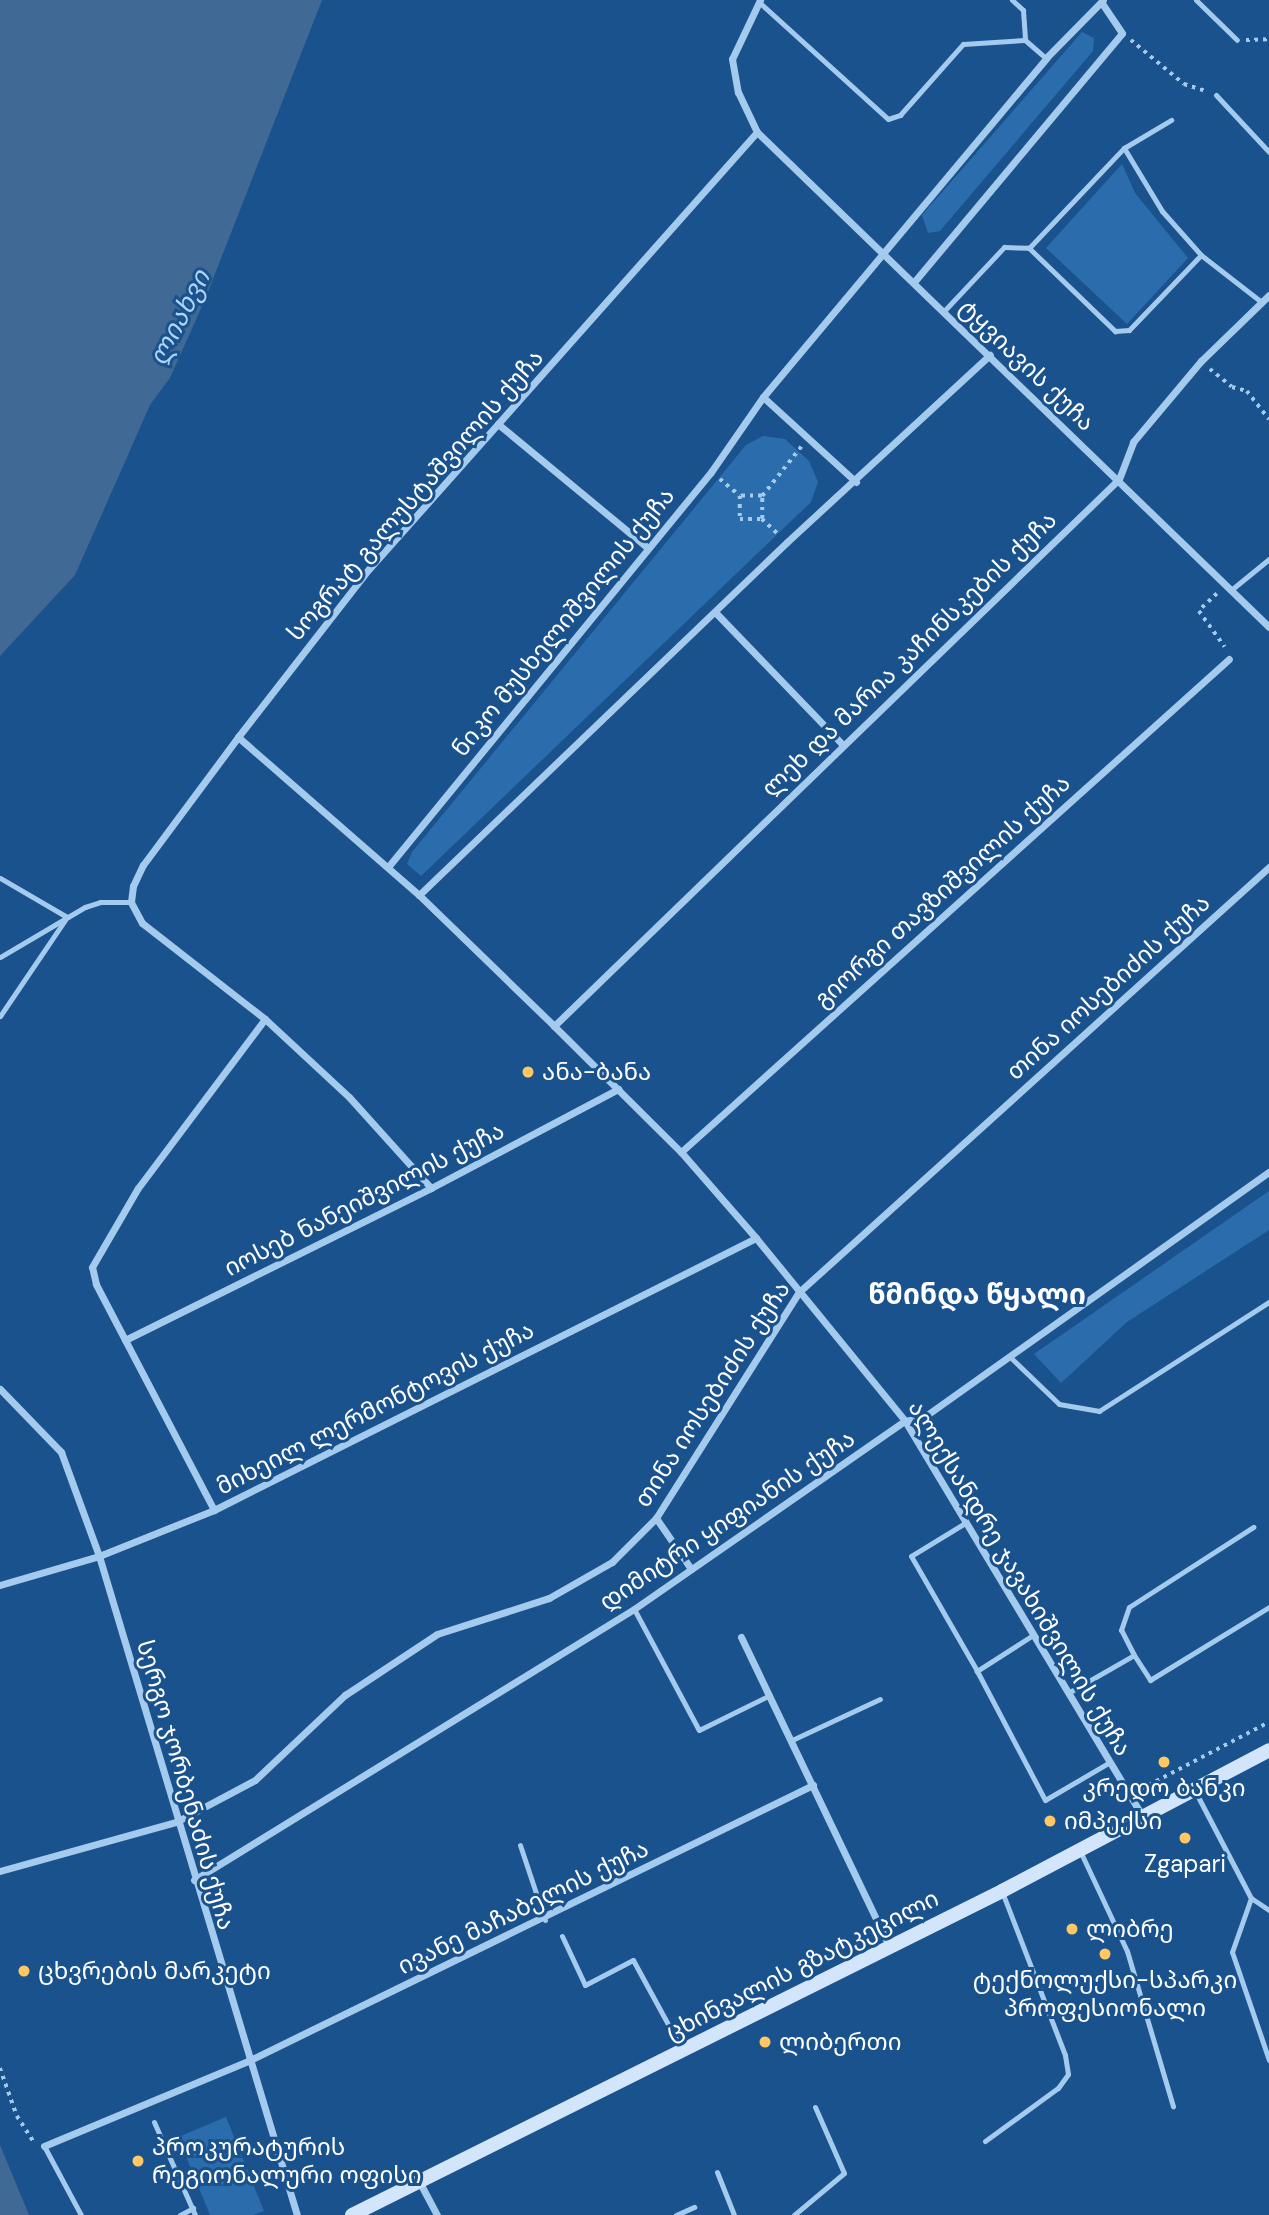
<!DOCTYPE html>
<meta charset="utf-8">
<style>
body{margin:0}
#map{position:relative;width:1269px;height:2215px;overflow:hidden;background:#19528d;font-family:"DM Sans","Noto Sans Georgian",sans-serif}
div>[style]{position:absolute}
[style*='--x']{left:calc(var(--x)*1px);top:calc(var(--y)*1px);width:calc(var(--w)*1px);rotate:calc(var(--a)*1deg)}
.green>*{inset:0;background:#2b6dac}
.water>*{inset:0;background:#406a95}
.path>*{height:3.5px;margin-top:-1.75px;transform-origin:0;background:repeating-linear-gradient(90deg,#a4caee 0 3.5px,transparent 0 8.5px)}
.service>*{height:5px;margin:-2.5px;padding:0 2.5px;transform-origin:2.5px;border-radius:2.5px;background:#a4caee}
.minor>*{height:7px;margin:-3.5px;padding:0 3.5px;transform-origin:3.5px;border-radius:3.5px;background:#a4caee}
.secondary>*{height:14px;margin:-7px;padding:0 7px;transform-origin:7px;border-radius:7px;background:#d2e5fa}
.dots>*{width:19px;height:19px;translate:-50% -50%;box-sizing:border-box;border:4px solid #19528d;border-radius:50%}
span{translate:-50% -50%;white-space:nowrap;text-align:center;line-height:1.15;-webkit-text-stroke:6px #19528d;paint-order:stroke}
.street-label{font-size:24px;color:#fff}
.poi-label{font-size:24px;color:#fff}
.left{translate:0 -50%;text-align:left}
.water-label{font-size:26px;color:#b0d4f6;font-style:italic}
.quarter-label{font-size:28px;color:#fff;font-weight:700}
</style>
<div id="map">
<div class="green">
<div style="clip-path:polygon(1082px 32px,1094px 38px,1093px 51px,940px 231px,928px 233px,922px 215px)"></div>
<div style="clip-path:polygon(1122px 164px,1135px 193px,1188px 258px,1127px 324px,1046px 248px)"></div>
<div style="clip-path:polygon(763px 436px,785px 439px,809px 461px,818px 482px,811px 502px,421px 876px,407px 864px,412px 852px,746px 445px)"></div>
<div style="clip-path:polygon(1269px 1191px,1269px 1230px,1127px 1322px,1061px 1383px,1034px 1354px)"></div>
<div style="clip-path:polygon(226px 2117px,264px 2211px,253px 2215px,210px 2215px,178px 2137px)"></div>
</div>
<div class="water">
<div style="clip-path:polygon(0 0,322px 0,206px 297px,170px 378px,150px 405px,75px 575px,0 656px)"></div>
<div style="clip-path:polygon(0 2145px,29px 2215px,0 2215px)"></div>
</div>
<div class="path">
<div style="--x:1131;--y:40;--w:69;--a:39.7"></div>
<div style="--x:1184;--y:84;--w:25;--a:18"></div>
<div style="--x:1246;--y:40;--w:23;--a:-2"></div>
<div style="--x:1210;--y:369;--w:28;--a:39"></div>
<div style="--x:1232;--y:387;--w:16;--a:15"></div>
<div style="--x:1247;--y:391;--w:36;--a:52"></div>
<div style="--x:720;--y:479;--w:26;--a:40"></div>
<div style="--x:762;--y:496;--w:22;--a:180"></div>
<div style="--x:740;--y:496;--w:23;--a:90"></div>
<div style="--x:740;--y:519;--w:22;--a:0"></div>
<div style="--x:762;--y:519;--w:23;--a:-90"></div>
<div style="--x:762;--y:496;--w:63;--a:-51.5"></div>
<div style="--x:762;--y:519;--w:22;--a:43"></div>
<div style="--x:1217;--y:594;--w:25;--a:137"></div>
<div style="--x:1199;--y:611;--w:44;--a:54.2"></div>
<div style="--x:1141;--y:1789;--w:144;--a:-27.6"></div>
<div style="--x:0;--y:2068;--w:51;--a:70.5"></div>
<div style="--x:17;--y:2116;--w:30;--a:57"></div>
</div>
<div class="service">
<div style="--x:1012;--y:0;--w:15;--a:42"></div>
<div style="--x:1023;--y:10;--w:30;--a:86"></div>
<div style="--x:1025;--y:40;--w:28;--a:41"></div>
<div style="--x:1196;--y:0;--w:57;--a:44.3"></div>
<div style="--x:759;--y:2;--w:174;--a:42.2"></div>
<div style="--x:888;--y:119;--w:13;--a:-18"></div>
<div style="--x:900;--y:115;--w:95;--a:-48.4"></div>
<div style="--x:963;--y:44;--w:62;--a:-3.7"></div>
<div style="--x:1216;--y:95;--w:78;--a:47.1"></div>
<div style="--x:1124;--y:148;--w:74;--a:58.9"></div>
<div style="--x:1162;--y:211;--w:59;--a:48.4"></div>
<div style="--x:1201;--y:255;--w:75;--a:37.9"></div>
<div style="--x:1029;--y:248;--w:138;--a:-46.5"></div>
<div style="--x:1124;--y:148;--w:55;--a:-30.8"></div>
<div style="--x:944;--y:311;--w:88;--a:-46.8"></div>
<div style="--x:1004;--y:247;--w:25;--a:2"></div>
<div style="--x:1029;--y:248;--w:120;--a:44"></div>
<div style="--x:1115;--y:331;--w:14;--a:-4"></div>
<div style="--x:1129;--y:330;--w:104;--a:-46.2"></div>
<div style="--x:1231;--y:590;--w:49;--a:-39.2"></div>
<div style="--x:0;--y:878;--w:78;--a:30.2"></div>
<div style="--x:0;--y:957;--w:99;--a:-30.5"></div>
<div style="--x:85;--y:907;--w:16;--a:-18"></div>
<div style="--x:100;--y:902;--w:31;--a:0"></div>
<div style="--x:0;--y:1016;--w:116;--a:-55.9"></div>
<div style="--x:1009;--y:1356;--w:69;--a:43.8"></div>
<div style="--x:1059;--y:1404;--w:41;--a:9.9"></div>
<div style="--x:1099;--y:1411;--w:202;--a:-32.7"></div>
<div style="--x:965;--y:1523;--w:63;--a:148.6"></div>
<div style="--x:911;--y:1556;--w:133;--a:60.1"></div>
<div style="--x:634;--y:1609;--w:137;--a:61.8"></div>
<div style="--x:699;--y:1730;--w:79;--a:-26.2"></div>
<div style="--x:1033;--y:1635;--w:67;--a:147.3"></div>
<div style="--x:977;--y:1671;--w:146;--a:62.2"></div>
<div style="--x:1045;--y:1800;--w:75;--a:-30.3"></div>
<div style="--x:1134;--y:1655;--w:28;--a:-117"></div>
<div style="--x:1121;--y:1630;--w:24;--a:-71"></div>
<div style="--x:1129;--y:1607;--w:148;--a:-32.8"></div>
<div style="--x:1068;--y:1693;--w:76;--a:-29.9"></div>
<div style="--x:1134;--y:1655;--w:30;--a:57"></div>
<div style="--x:1150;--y:1680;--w:140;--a:-31.5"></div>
<div style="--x:792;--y:1740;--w:97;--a:-25"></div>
<div style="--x:1195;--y:1791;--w:121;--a:62.4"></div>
<div style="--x:1251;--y:1898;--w:22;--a:34"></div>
<div style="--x:520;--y:1845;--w:79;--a:71.6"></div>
<div style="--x:1081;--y:1853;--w:108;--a:64.9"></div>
<div style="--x:1127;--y:1951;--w:162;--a:73.5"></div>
<div style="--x:1251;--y:1898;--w:57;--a:109.4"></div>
<div style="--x:1232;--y:1952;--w:114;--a:71.1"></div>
<div style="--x:562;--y:1936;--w:54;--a:64.9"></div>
<div style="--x:585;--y:1985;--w:54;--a:-27.5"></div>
<div style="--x:633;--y:1960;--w:102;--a:61.4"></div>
<div style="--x:154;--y:2122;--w:102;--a:66.2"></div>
<div style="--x:985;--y:2141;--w:90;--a:-36"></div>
<div style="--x:1058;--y:2088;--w:17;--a:-54"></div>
<div style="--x:1068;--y:2074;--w:19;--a:-99"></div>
<div style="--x:1065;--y:2055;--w:173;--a:-111.1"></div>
<div style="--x:44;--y:2146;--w:78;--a:61.8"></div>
<div style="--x:717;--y:2172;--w:46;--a:68.4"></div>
<div style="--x:180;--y:2215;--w:15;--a:-28"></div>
<div style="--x:676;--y:2215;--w:20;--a:-24"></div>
<div style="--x:794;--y:2215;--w:65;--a:-40"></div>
<div style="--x:844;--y:2173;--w:72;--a:-113.7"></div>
</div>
<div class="minor">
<div style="--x:760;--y:0;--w:65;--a:115.4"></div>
<div style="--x:732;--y:59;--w:34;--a:80"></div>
<div style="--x:738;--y:92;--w:44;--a:64.6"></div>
<div style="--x:757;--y:132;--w:712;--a:44.03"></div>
<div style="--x:914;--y:282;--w:324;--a:-50.1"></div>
<div style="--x:1122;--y:33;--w:37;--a:-124"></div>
<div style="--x:763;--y:397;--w:126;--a:42.4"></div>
<div style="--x:498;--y:424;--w:195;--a:39.6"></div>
<div style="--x:715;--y:612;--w:183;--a:46.1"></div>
<div style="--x:238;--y:737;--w:240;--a:41.1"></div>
<div style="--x:419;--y:895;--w:188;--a:44.1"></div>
<div style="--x:554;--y:1026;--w:179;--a:44.8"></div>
<div style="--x:681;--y:1152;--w:114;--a:48.9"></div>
<div style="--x:756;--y:1238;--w:236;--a:50.8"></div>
<div style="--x:905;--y:1421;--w:463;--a:59"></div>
<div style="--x:388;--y:867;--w:510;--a:-50.73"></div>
<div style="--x:711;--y:472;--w:91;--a:-55.3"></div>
<div style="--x:763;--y:397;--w:442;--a:-50.1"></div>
<div style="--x:1046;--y:58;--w:81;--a:-45.5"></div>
<div style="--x:419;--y:895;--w:510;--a:-43.81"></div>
<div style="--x:787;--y:542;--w:276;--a:-42.7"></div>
<div style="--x:554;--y:1026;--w:786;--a:-44.07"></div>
<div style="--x:1119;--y:479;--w:40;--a:-69"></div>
<div style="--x:1133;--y:442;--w:106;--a:-50"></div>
<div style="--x:1201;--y:361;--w:95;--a:-44.1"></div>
<div style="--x:681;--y:1152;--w:737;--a:-41.98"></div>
<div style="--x:431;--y:1188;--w:122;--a:-132"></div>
<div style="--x:349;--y:1097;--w:115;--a:-137.1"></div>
<div style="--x:265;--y:1019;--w:156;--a:-142"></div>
<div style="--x:142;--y:923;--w:24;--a:-118"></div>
<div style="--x:131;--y:902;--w:16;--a:-83"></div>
<div style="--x:133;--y:886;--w:23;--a:-65"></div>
<div style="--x:143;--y:865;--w:159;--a:-53.4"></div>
<div style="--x:238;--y:737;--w:213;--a:-52.1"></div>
<div style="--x:369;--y:569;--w:584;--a:-48.4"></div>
<div style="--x:125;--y:1340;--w:342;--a:-26.4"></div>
<div style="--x:431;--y:1188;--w:212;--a:-27.9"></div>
<div style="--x:0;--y:1389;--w:88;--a:45.9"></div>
<div style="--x:61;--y:1452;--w:111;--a:69.9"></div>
<div style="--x:99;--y:1556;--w:688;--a:73.28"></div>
<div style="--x:214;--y:1510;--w:255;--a:-117.6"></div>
<div style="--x:96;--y:1284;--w:17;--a:-103"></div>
<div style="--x:92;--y:1267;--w:91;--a:-59.8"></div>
<div style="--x:138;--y:1188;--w:211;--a:-53.1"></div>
<div style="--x:656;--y:1518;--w:62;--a:55.5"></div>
<div style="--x:0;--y:1585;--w:103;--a:-16.3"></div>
<div style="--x:99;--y:1556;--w:124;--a:-21.8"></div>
<div style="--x:214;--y:1510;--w:606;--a:-26.65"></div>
<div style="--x:741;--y:1637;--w:343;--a:64.4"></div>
<div style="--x:0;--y:1871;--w:183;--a:-15.6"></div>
<div style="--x:176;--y:1822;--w:89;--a:-28"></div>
<div style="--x:255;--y:1780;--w:124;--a:-43.4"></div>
<div style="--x:345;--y:1695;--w:110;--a:-33.5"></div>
<div style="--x:437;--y:1634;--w:118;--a:-17.8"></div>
<div style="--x:549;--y:1598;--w:73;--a:-29.7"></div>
<div style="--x:612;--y:1562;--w:62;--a:-45"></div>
<div style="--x:656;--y:1518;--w:267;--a:-57.7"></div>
<div style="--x:799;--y:1292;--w:634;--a:-42.12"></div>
<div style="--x:194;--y:1880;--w:517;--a:-31.63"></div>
<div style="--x:634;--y:1609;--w:330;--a:-34.8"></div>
<div style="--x:905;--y:1421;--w:19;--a:-12"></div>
<div style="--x:924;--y:1417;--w:423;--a:-35.4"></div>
<div style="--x:44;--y:2146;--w:221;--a:-22.6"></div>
<div style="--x:248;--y:2061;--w:629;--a:-26.04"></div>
<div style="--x:420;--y:2183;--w:36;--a:62"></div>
</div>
<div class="secondary">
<div style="--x:352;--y:2215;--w:726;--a:-26.49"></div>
<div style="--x:1002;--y:1891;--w:302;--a:-27.8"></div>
</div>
<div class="dots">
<div style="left:528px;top:1072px;background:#ffc862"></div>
<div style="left:1164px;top:1762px;background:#ffc862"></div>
<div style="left:1050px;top:1821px;background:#ffc862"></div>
<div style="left:1185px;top:1838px;background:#ffc862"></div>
<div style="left:1072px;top:1929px;background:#ffc862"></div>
<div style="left:1105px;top:1954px;background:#ffc862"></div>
<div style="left:24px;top:1971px;background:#ffc862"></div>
<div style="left:765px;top:2042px;background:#ffc862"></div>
<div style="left:138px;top:2161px;background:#ffc862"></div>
</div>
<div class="street-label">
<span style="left:1027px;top:365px;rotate:44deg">ტყვიავის ქუჩა</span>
<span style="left:415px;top:495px;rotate:-49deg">სოგრატ გალუსტაშვილის ქუჩა</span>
<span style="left:563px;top:622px;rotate:-51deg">ნიკო მუსხელიშვილის ქუჩა</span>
<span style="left:909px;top:654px;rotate:-44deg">ლეხ და მარია კაჩინსკების ქუჩა</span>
<span style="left:942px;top:891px;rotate:-42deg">გიორგი თავზიშვილის ქუჩა</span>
<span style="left:1108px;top:987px;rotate:-42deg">თინა იოსებიძის ქუჩა</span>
<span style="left:364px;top:1199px;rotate:-27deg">იოსებ ნანეიშვილის ქუჩა</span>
<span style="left:712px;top:1394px;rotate:-57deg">თინა იოსებიძის ქუჩა</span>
<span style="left:375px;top:1408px;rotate:-27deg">მიხეილ ლერმონტოვის ქუჩა</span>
<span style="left:727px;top:1520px;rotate:-34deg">დიმიტრი ყიფიანის ქუჩა</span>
<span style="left:1020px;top:1578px;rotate:59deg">ალექსანდრე ჯავახიშვილის ქუჩა</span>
<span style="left:186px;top:1785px;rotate:74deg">სერგო ჯორბენაძის ქუჩა</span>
<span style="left:523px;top:1907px;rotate:-26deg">ივანე მაჩაბელის ქუჩა</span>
<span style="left:802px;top:1965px;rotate:-27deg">ცხინვალის გზატკეცილი</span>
</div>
<div class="poi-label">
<span class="left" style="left:542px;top:1072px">ანა-ბანა</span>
<span style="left:1164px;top:1788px">კრედო ბანკი</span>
<span class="left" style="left:1064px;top:1821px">იმპექსი</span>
<span style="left:1185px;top:1864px">Zgapari</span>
<span class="left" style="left:1086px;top:1929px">ლიბრე</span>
<span class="left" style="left:38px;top:1971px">ცხვრების მარკეტი</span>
<span style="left:1105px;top:1994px">ტექნოლუქსი-სპარკი<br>პროფესიონალი</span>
<span class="left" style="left:779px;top:2042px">ლიბერთი</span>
<span class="left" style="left:152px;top:2161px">პროკურატურის<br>რეგიონალური ოფისი</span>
</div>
<div class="water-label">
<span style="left:180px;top:318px;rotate:-63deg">ლიახვი</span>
</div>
<div class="quarter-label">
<span style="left:977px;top:1295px">წმინდა წყალი</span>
</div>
</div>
